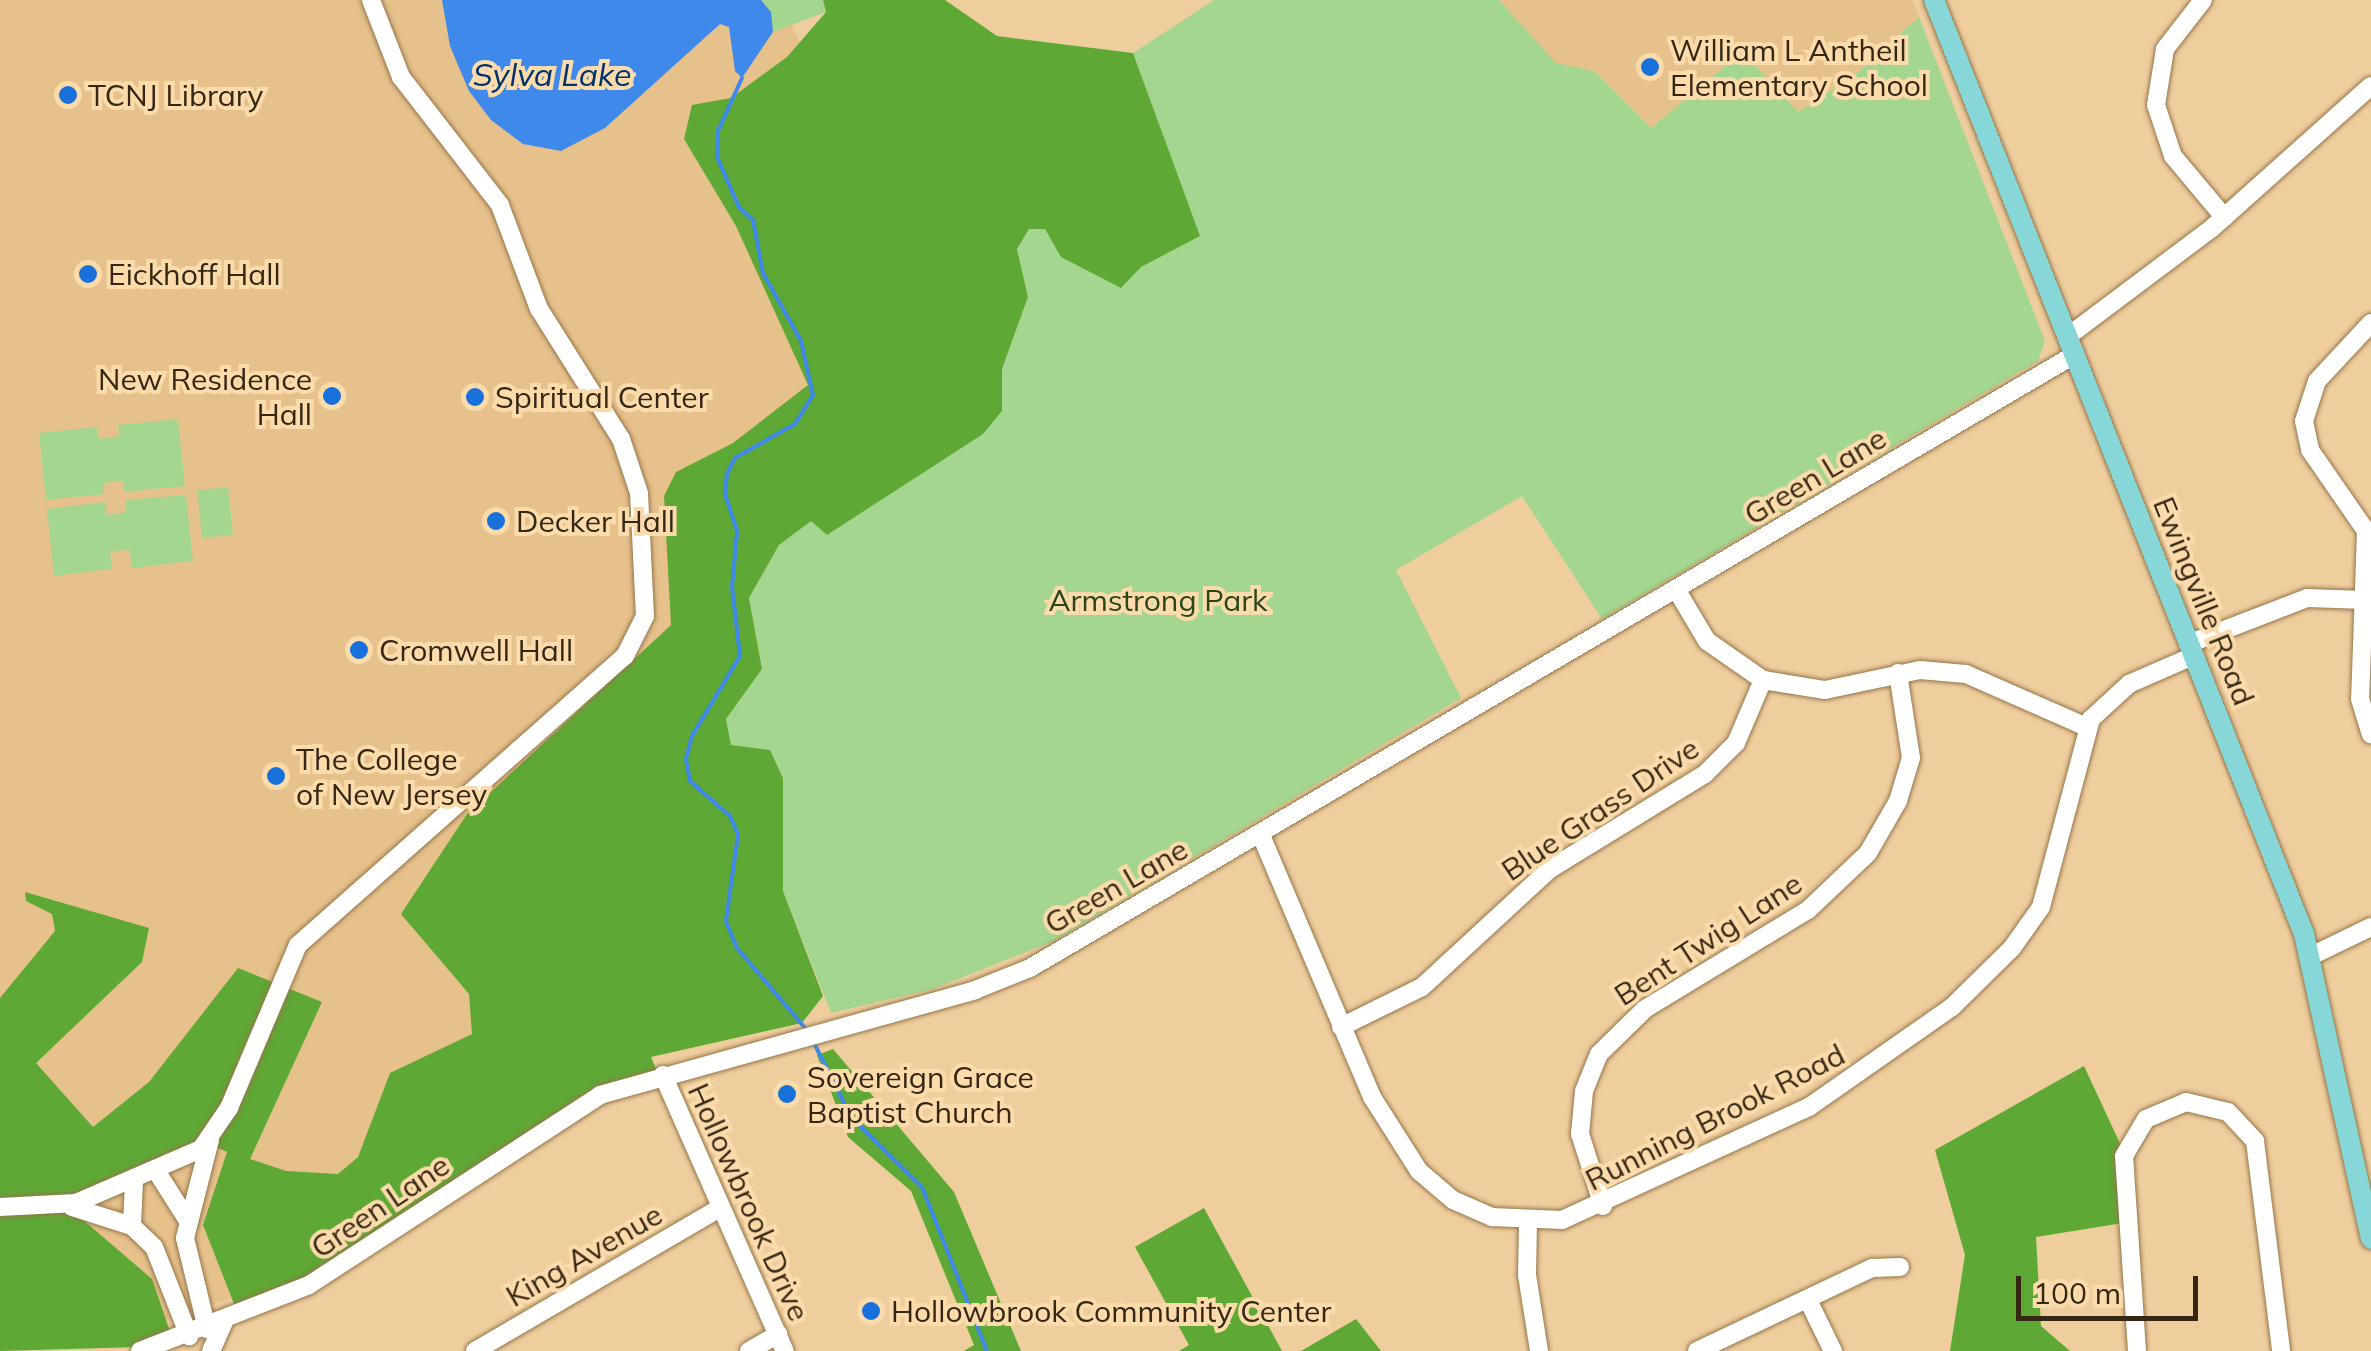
<!DOCTYPE html>
<style>
body{margin:0}
#map{position:relative;width:2371px;height:1351px;overflow:hidden;background:#efce9e;font-family:Mulish,sans-serif}
div>[style]{position:absolute}
[style*='--x']{left:calc(var(--x)*1px);top:calc(var(--y)*1px);width:calc(var(--w)*1px);rotate:calc(var(--a)*1deg)}
.built>*{inset:0;background:#e7c18b}
.green>*{inset:0;background:#a5d68f;transform-origin:0 0}
.forest>*{inset:0;background:#5ea836}
.water>*{inset:0;background:#3f89eb}
.stream>*{height:4px;margin:-2px;padding:0 2px;transform-origin:2px;border-radius:2px;background:#3f89eb}
.roads{filter:drop-shadow(0 0 2px #947649) drop-shadow(0 0 2px #947649)}
.minor>*{height:18px;margin:-9px;padding:0 9px;transform-origin:9px;border-radius:9px;background:#fff}
.major>*{height:20px;margin:-10px;padding:0 10px;transform-origin:10px;border-radius:10px;background:#88d7d8}
.dots>*{width:28px;height:28px;translate:-50% -50%;box-sizing:border-box;border:5px solid #fcdbab;border-radius:50%}
span{translate:-50% -50%;white-space:nowrap;text-align:center;line-height:1.15;-webkit-text-stroke:8px #fcdbab;paint-order:stroke}
.poi-label{font-size:30px;color:#342714}
.left{translate:0 -50%;text-align:left}
.right{translate:-100% -50%;text-align:right}
.street-label{font-size:30px;color:#342714}
.park-label{font-size:30px;color:#28461a}
.water-label{font-size:32px;color:#00326f;font-style:italic}
.scale{position:absolute;left:2016px;top:1276px;width:182px;height:45px;box-sizing:border-box;border:5px solid #342714;border-top:0;padding-left:12px;font-size:30px;line-height:35px;white-space:nowrap;color:#342714;-webkit-text-stroke:8px #fcdbab;paint-order:stroke}
</style>
<div id="map">
<div class="built">
<div style="clip-path:polygon(0 0,782px 0,813px 76px,840px 373px,521px 1105px,260px 1289px,135px 1330px,0 1335px)"></div>
<div style="clip-path:polygon(1499px 0,1912px 0,1919px 17px,1856px 74px,1797px 112px,1742px 52px,1651px 128px,1594px 71px,1556px 64px)"></div>
</div>
<div class="green">
<div style="clip-path:polygon(761px 0,823px 0,826px 12px,773px 32px,771px 12px)"></div>
<div style="clip-path:polygon(1214px 0,1499px 0,1556px 63px,1594px 71px,1651px 128px,1742px 52px,1798px 112px,1856px 74px,1919px 17px,2045px 341px,2038px 361px,1602px 619px,1522px 496px,1396px 570px,1461px 698px,1054px 941px,933px 989px,831px 1013px,783px 891px,783px 778px,770px 750px,731px 745px,726px 719px,762px 669px,749px 598px,779px 545px,811px 520px,827px 535px,1002px 411px,1002px 369px,1028px 297px,1017px 249px,1029px 229px,1045px 229px,1062px 257px,1141px 267px,1199px 236px,1133px 53px)"></div>
<div style="clip-path:polygon(178px 419px,185px 486px,125px 492px,123px 481px,103px 483px,104px 494px,46px 500px,39px 433px,97px 427px,99px 439px,119px 436px,118px 425px)"></div>
<div style="left:228px;top:487px;width:48px;height:31px;rotate:84deg"></div>
<div style="clip-path:polygon(186px 495px,193px 561px,132px 568px,129px 549px,110px 552px,112px 569px,54px 576px,47px 509px,105px 502px,107px 515px,126px 512px,125px 500px)"></div>
</div>
<div class="forest">
<div style="clip-path:polygon(823px 0,945px 0,997px 36px,1133px 53px,1200px 236px,1141px 267px,1121px 288px,1061px 257px,1045px 229px,1029px 229px,1017px 249px,1028px 297px,1002px 369px,1002px 411px,983px 434px,827px 535px,811px 521px,779px 545px,749px 598px,762px 669px,726px 719px,731px 745px,770px 750px,783px 778px,783px 891px,823px 996px,802px 1023px,651px 1057px,662px 1083px,577px 1112px,240px 1319px,203px 1225px,227px 1152px,200px 1140px,67px 1206px,152px 1279px,175px 1346px,0 1351px,0 998px,55px 931px,52px 914px,26px 901px,25px 892px,149px 928px,142px 962px,36px 1063px,93px 1127px,149px 1082px,238px 968px,322px 1002px,250px 1159px,286px 1171px,338px 1174px,358px 1157px,390px 1073px,472px 1034px,469px 994px,401px 914px,467px 814px,671px 625px,664px 496px,676px 472px,733px 443px,808px 385px,736px 226px,684px 139px,692px 105px,731px 98px,787px 57px,826px 12px)"></div>
<div style="clip-path:polygon(833px 1049px,954px 1192px,1021px 1351px,964px 1351px,974px 1345px,911px 1191px,848px 1137px,817px 1055px)"></div>
<div style="clip-path:polygon(2084px 1066px,2124px 1152px,2123px 1223px,2036px 1237px,2041px 1326px,2070px 1351px,1950px 1351px,1965px 1255px,1935px 1150px)"></div>
<div style="clip-path:polygon(1204px 1208px,1282px 1351px,1179px 1351px,1189px 1345px,1135px 1247px)"></div>
<div style="clip-path:polygon(1356px 1319px,1381px 1351px,1301px 1351px)"></div>
</div>
<div class="water">
<div style="clip-path:polygon(442px 0,761px 0,771px 12px,773px 32px,742px 78px,735px 71px,729px 27px,720px 24px,605px 128px,561px 151px,523px 144px,491px 120px,469px 91px,450px 46px)"></div>
</div>
<div class="stream">
<div style="--x:742;--y:78;--w:58;--a:114.4"></div>
<div style="--x:718;--y:131;--w:26;--a:92"></div>
<div style="--x:717;--y:157;--w:55;--a:66.3"></div>
<div style="--x:739;--y:207;--w:19;--a:43"></div>
<div style="--x:753;--y:220;--w:54;--a:79.3"></div>
<div style="--x:763;--y:273;--w:78;--a:60.8"></div>
<div style="--x:801;--y:341;--w:55;--a:77.5"></div>
<div style="--x:813;--y:395;--w:34;--a:122"></div>
<div style="--x:795;--y:424;--w:69;--a:150.5"></div>
<div style="--x:735;--y:458;--w:18;--a:117"></div>
<div style="--x:727;--y:474;--w:20;--a:96"></div>
<div style="--x:725;--y:494;--w:40;--a:72"></div>
<div style="--x:737;--y:532;--w:55;--a:95.2"></div>
<div style="--x:732;--y:587;--w:69;--a:83.4"></div>
<div style="--x:740;--y:656;--w:93;--a:121"></div>
<div style="--x:692;--y:736;--w:24;--a:105"></div>
<div style="--x:686;--y:759;--w:22;--a:80"></div>
<div style="--x:690;--y:781;--w:53;--a:41.2"></div>
<div style="--x:730;--y:816;--w:20;--a:66"></div>
<div style="--x:738;--y:834;--w:88;--a:97.9"></div>
<div style="--x:726;--y:921;--w:29;--a:68"></div>
<div style="--x:737;--y:948;--w:106;--a:49.6"></div>
<div style="--x:813;--y:1041;--w:85;--a:63.4"></div>
<div style="--x:851;--y:1117;--w:100;--a:44.6"></div>
<div style="--x:922;--y:1187;--w:176;--a:68.4"></div>
</div>
<div class="roads">
<div class="minor">
<div style="--x:2203;--y:0;--w:62;--a:127.8"></div>
<div style="--x:2165;--y:49;--w:57;--a:99.1"></div>
<div style="--x:2156;--y:105;--w:54;--a:71.6"></div>
<div style="--x:2173;--y:156;--w:80;--a:50.1"></div>
<div style="--x:2371;--y:323;--w:79;--a:133"></div>
<div style="--x:2317;--y:381;--w:42;--a:108"></div>
<div style="--x:2304;--y:421;--w:30;--a:78"></div>
<div style="--x:2310;--y:450;--w:98;--a:55.3"></div>
<div style="--x:2366;--y:531;--w:168;--a:92"></div>
<div style="--x:2360;--y:699;--w:37;--a:73"></div>
<div style="--x:2067;--y:337;--w:181;--a:-36.9"></div>
<div style="--x:2212;--y:228;--w:213;--a:-41.8"></div>
<div style="--x:1676;--y:589;--w:61;--a:59.2"></div>
<div style="--x:1707;--y:641;--w:68;--a:34.9"></div>
<div style="--x:1763;--y:680;--w:63;--a:9.2"></div>
<div style="--x:1825;--y:690;--w:97;--a:-11.9"></div>
<div style="--x:1920;--y:670;--w:46;--a:5"></div>
<div style="--x:1966;--y:674;--w:132;--a:23.7"></div>
<div style="--x:2188;--y:644;--w:128;--a:-21.1"></div>
<div style="--x:2307;--y:598;--w:58;--a:2"></div>
<div style="--x:1260;--y:833;--w:287;--a:67"></div>
<div style="--x:1372;--y:1097;--w:88;--a:57.6"></div>
<div style="--x:1419;--y:1171;--w:45;--a:40.5"></div>
<div style="--x:1453;--y:1200;--w:43;--a:23.6"></div>
<div style="--x:1492;--y:1217;--w:70;--a:2.5"></div>
<div style="--x:1562;--y:1220;--w:272;--a:-24.6"></div>
<div style="--x:1809;--y:1107;--w:174;--a:-35"></div>
<div style="--x:1952;--y:1007;--w:84;--a:-44.5"></div>
<div style="--x:2012;--y:948;--w:50;--a:-54.7"></div>
<div style="--x:2041;--y:907;--w:195;--a:-75.1"></div>
<div style="--x:2091;--y:719;--w:52;--a:-42.6"></div>
<div style="--x:2129;--y:684;--w:70;--a:-23.6"></div>
<div style="--x:2311;--y:956;--w:67;--a:-25.8"></div>
<div style="--x:1341;--y:1027;--w:90;--a:-26.3"></div>
<div style="--x:1422;--y:987;--w:174;--a:-42.7"></div>
<div style="--x:1550;--y:869;--w:182;--a:-31.5"></div>
<div style="--x:1705;--y:774;--w:44;--a:-45"></div>
<div style="--x:1736;--y:743;--w:69;--a:-66.8"></div>
<div style="--x:663;--y:1075;--w:302;--a:66.2"></div>
<div style="--x:157;--y:1172;--w:58;--a:57.7"></div>
<div style="--x:1603;--y:1206;--w:76;--a:-107.7"></div>
<div style="--x:1580;--y:1134;--w:43;--a:-84.7"></div>
<div style="--x:1584;--y:1091;--w:40;--a:-68"></div>
<div style="--x:1599;--y:1054;--w:64;--a:-44.4"></div>
<div style="--x:1645;--y:1009;--w:191;--a:-31.3"></div>
<div style="--x:1808;--y:910;--w:83;--a:-43.5"></div>
<div style="--x:1868;--y:853;--w:60;--a:-60"></div>
<div style="--x:1898;--y:801;--w:45;--a:-73.2"></div>
<div style="--x:1911;--y:758;--w:86;--a:-98.7"></div>
<div style="--x:0;--y:1207;--w:76;--a:-3"></div>
<div style="--x:76;--y:1203;--w:136;--a:-23.4"></div>
<div style="--x:201;--y:1149;--w:50;--a:-55.7"></div>
<div style="--x:229;--y:1108;--w:177;--a:-67.1"></div>
<div style="--x:298;--y:945;--w:436;--a:-41.5"></div>
<div style="--x:625;--y:656;--w:45;--a:-63.4"></div>
<div style="--x:645;--y:616;--w:123;--a:-92.8"></div>
<div style="--x:639;--y:493;--w:57;--a:-108.4"></div>
<div style="--x:621;--y:439;--w:154;--a:-122.2"></div>
<div style="--x:539;--y:309;--w:111;--a:-110.6"></div>
<div style="--x:500;--y:205;--w:162;--a:-127.7"></div>
<div style="--x:401;--y:77;--w:83;--a:-111.3"></div>
<div style="--x:72;--y:1207;--w:63;--a:17.6"></div>
<div style="--x:132;--y:1226;--w:30;--a:44"></div>
<div style="--x:154;--y:1247;--w:96;--a:68.5"></div>
<div style="--x:1528;--y:1223;--w:52;--a:91.1"></div>
<div style="--x:1527;--y:1275;--w:77;--a:81"></div>
<div style="--x:132;--y:1226;--w:45;--a:-87.5"></div>
<div style="--x:1808;--y:1300;--w:57;--a:63.9"></div>
<div style="--x:207;--y:1329;--w:94;--a:-103.6"></div>
<div style="--x:185;--y:1238;--w:101;--a:-75.7"></div>
<div style="--x:140;--y:1351;--w:181;--a:-21.3"></div>
<div style="--x:309;--y:1285;--w:348;--a:-33.1"></div>
<div style="--x:600;--y:1095;--w:389;--a:-15.6"></div>
<div style="--x:975;--y:990;--w:59;--a:-21.8"></div>
<div style="--x:1030;--y:968;--w:1211;--a:-30.42"></div>
<div style="--x:211;--y:1351;--w:32;--a:-66"></div>
<div style="--x:475;--y:1351;--w:285;--a:-30.3"></div>
<div style="--x:749;--y:1351;--w:34;--a:-30"></div>
<div style="--x:1697;--y:1351;--w:194;--a:-25.4"></div>
<div style="--x:1872;--y:1268;--w:28;--a:-2"></div>
<div style="--x:2137;--y:1351;--w:195;--a:-93.8"></div>
<div style="--x:2124;--y:1156;--w:43;--a:-59.3"></div>
<div style="--x:2146;--y:1119;--w:43;--a:-23"></div>
<div style="--x:2186;--y:1102;--w:43;--a:13.4"></div>
<div style="--x:2228;--y:1112;--w:40;--a:47"></div>
<div style="--x:2255;--y:1141;--w:212;--a:82.9"></div>
</div>
<div class="major">
<div style="--x:1934;--y:0;--w:1005;--a:68.39"></div>
<div style="--x:2304;--y:934;--w:312;--a:77.6"></div>
</div>
</div>
<div class="dots">
<div style="left:1650px;top:67px;background:#1870da"></div>
<div style="left:68px;top:95px;background:#1870da"></div>
<div style="left:88px;top:274px;background:#1870da"></div>
<div style="left:332px;top:396px;background:#1870da"></div>
<div style="left:475px;top:397px;background:#1870da"></div>
<div style="left:496px;top:521px;background:#1870da"></div>
<div style="left:359px;top:650px;background:#1870da"></div>
<div style="left:276px;top:776px;background:#1870da"></div>
<div style="left:787px;top:1094px;background:#1870da"></div>
<div style="left:871px;top:1311px;background:#1870da"></div>
</div>
<div class="poi-label">
<span class="left" style="left:1670px;top:67px">William L Antheil<br>Elementary School</span>
<span class="left" style="left:88px;top:95px">TCNJ Library</span>
<span class="left" style="left:108px;top:274px">Eickhoff Hall</span>
<span class="right" style="left:312px;top:396px">New Residence<br>Hall</span>
<span class="left" style="left:495px;top:397px">Spiritual Center</span>
<span class="left" style="left:516px;top:521px">Decker Hall</span>
<span class="left" style="left:379px;top:650px">Cromwell Hall</span>
<span class="left" style="left:296px;top:776px">The College<br>of New Jersey</span>
<span class="left" style="left:807px;top:1094px">Sovereign Grace<br>Baptist Church</span>
<span class="left" style="left:891px;top:1311px">Hollowbrook Community Center</span>
</div>
<div class="street-label">
<span style="left:1815px;top:476px;rotate:-31deg">Green Lane</span>
<span style="left:2204px;top:601px;rotate:68deg">Ewingville Road</span>
<span style="left:1600px;top:809px;rotate:-34deg">Blue Grass Drive</span>
<span style="left:1116px;top:886px;rotate:-30deg">Green Lane</span>
<span style="left:1708px;top:939px;rotate:-33deg">Bent Twig Lane</span>
<span style="left:1715px;top:1117px;rotate:-27deg">Running Brook Road</span>
<span style="left:749px;top:1202px;rotate:66deg">Hollowbrook Drive</span>
<span style="left:380px;top:1206px;rotate:-34deg">Green Lane</span>
<span style="left:584px;top:1255px;rotate:-30deg">King Avenue</span>
</div>
<div class="park-label">
<span style="left:1158px;top:600px">Armstrong Park</span>
</div>
<div class="water-label">
<span style="left:552px;top:74px">Sylva Lake</span>
</div>
<div class="scale">100 m</div>
</div>
